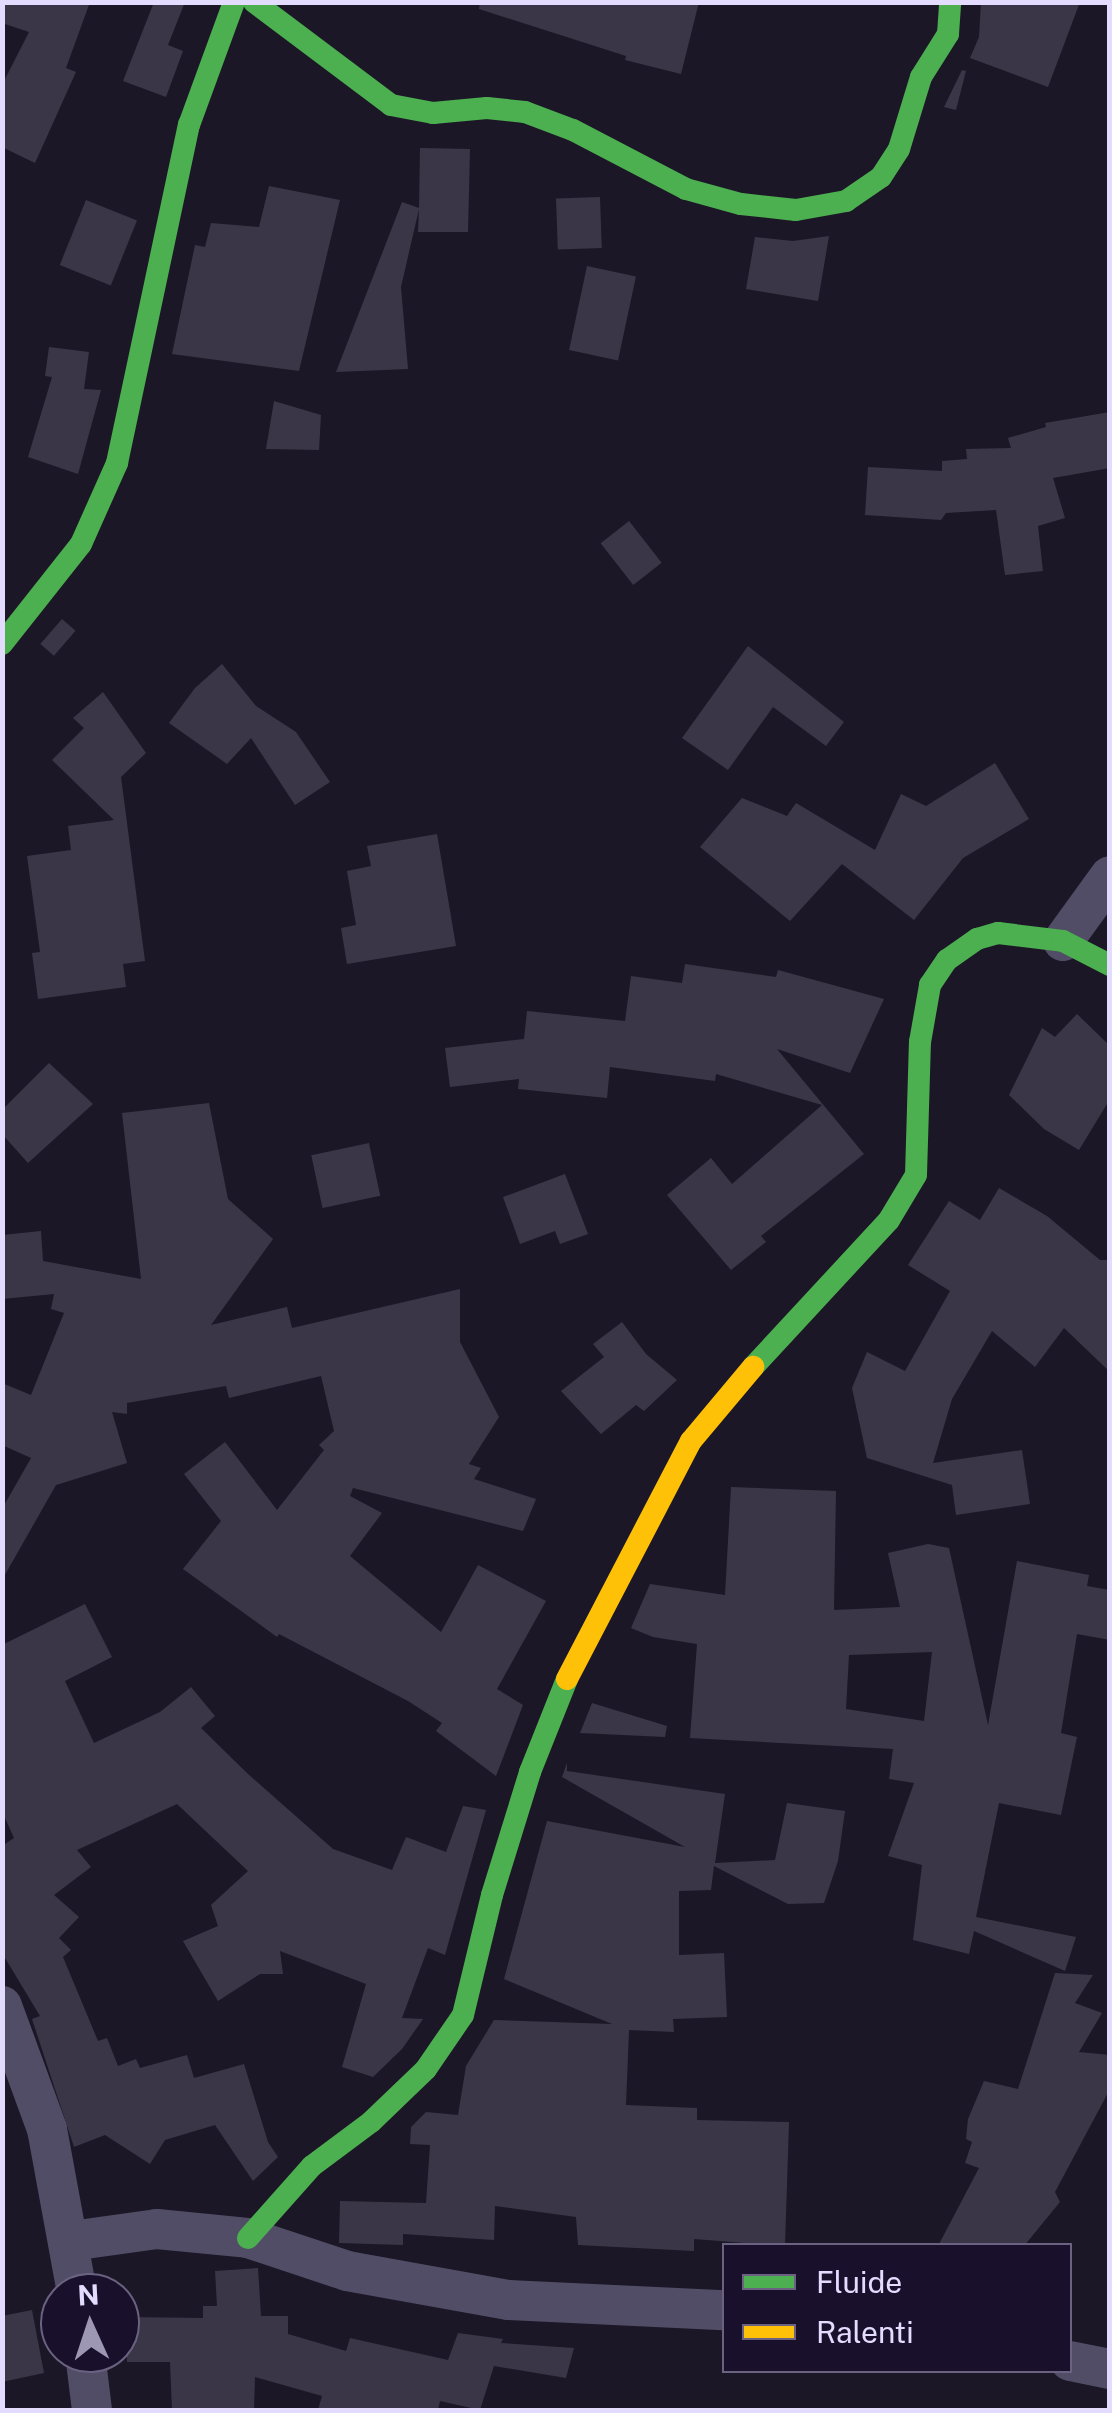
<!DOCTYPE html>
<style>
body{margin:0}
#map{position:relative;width:1112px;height:2413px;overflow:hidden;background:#1c1726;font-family:"Public Sans",sans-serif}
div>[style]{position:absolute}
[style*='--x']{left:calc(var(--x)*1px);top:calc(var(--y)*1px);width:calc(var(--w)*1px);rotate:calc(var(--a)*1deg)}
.building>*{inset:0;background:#3b3647;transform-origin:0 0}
.street>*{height:40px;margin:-20px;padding:0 20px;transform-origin:20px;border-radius:20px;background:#514d66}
.fast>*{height:22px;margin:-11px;padding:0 11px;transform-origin:11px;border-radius:11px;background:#4caf50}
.slow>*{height:22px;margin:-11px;padding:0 11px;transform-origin:11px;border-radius:11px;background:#ffc107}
span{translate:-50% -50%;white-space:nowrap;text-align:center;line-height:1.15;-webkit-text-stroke:8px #19112c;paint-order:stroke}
.frame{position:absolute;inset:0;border:5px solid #e4dcff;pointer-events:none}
.legend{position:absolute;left:722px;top:2243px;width:350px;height:130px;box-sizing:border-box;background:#19112c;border:2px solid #6a6280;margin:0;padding:12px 18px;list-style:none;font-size:30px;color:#e4dcff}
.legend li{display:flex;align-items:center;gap:20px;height:50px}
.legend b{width:50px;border:2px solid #6a6280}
.north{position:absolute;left:40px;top:2273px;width:100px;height:100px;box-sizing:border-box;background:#19112c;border:2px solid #6a6280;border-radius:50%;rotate:357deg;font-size:28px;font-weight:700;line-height:40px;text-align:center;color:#e4dcff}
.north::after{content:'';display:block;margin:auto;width:35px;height:45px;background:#9e97b3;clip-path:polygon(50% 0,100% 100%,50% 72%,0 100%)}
</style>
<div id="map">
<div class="building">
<div style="clip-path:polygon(2px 2px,90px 2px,66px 68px,76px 72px,35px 163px,2px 147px,2px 85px,29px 32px,2px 23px)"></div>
<div style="clip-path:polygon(154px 2px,185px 2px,168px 45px,183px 51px,166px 97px,123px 81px)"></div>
<div style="clip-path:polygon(480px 2px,699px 2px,681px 74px,625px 60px,626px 56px,479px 9px)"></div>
<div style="clip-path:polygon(981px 2px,1080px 2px,1048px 87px,970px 58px,979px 37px)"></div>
<div style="clip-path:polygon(962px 70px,966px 71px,956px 110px,944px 107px)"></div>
<div style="clip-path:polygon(420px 148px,470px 149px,468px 232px,418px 232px,419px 209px,401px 287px,408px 369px,336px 372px,402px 202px,419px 208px)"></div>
<div style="clip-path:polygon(269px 186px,340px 200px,299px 371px,172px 354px,195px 245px,205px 247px,211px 223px,259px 227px)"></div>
<div style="left:600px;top:197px;width:51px;height:44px;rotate:88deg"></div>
<div style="left:86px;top:200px;width:55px;height:70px;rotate:22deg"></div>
<div style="clip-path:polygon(829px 236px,818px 301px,746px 289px,755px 237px,793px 241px)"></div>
<div style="left:587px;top:266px;width:50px;height:86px;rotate:12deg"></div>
<div style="clip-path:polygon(49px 347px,89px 352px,84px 389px,101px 390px,78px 474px,28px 457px,52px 377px,45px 376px)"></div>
<div style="clip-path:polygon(274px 401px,321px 415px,319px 450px,266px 449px)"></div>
<div style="clip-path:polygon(1110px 412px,1110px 468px,1053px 478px,1065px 518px,1038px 526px,1043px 571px,1005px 575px,996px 510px,946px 513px,941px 520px,865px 515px,868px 467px,942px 471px,942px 461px,967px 459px,966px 449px,1011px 448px,1008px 438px,1046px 427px,1045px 423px)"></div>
<div style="left:629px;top:521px;width:53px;height:36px;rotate:52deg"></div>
<div style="left:62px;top:619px;width:18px;height:33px;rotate:41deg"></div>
<div style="clip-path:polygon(748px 646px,844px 722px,826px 746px,773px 707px,728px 770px,682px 738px)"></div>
<div style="clip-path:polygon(222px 664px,256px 706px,296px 732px,330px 782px,295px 805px,251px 738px,227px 764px,169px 723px,195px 688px)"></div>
<div style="clip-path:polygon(103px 692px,146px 753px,121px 777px,145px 961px,123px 964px,126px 987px,38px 999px,32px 953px,40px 952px,27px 856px,71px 850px,68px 826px,114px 820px,52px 760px,84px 728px,73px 718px)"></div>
<div style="clip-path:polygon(995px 763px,1029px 819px,963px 858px,914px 920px,842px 864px,790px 921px,700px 847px,742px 798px,787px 816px,796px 803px,875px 850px,901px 794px,926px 806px)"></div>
<div style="clip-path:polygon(437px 834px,456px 946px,347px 964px,341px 928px,356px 925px,347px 871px,371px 866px,367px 846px)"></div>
<div style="clip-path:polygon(685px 964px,776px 977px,778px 970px,884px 999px,850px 1073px,777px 1049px,864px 1154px,761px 1236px,766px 1242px,731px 1270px,667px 1195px,711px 1158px,732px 1184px,822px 1105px,716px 1074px,715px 1081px,610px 1067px,607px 1098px,518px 1089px,519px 1079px,450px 1087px,445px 1048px,524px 1039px,527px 1011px,625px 1021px,631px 976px,682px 983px)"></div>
<div style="clip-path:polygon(1077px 1014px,1110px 1046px,1110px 1099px,1079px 1150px,1044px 1129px,1009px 1095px,1042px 1028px,1055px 1037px)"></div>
<div style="clip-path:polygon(49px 1063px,93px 1104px,28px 1163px,2px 1134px,2px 1110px)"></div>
<div style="clip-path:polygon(209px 1103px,228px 1199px,273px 1239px,211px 1325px,287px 1307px,292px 1328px,460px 1289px,460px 1342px,499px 1417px,469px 1464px,481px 1468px,474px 1479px,536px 1499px,523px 1531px,353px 1488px,350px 1496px,382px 1513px,350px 1556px,441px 1632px,478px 1565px,546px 1601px,497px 1689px,523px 1705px,496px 1776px,436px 1731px,442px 1723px,408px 1701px,279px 1634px,277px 1637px,183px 1569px,221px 1521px,184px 1474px,225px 1442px,277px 1510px,324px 1450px,319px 1445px,334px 1431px,321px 1376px,229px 1398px,226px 1386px,127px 1403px,127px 1414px,112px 1412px,127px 1463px,56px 1485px,2px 1580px,2px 1509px,31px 1458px,2px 1445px,2px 1383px,31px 1395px,64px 1313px,51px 1309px,54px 1294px,2px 1299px,2px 1235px,41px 1231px,43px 1261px,141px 1279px,122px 1113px)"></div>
<div style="left:369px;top:1143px;width:54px;height:59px;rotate:78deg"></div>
<div style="clip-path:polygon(565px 1174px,588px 1234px,560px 1244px,555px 1231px,520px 1244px,503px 1197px)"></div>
<div style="clip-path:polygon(999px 1188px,1047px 1216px,1100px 1260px,1110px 1260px,1110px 1372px,1064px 1328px,1035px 1367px,992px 1331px,952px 1399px,933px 1463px,1022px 1450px,1030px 1504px,956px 1515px,952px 1485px,867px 1458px,852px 1388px,867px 1352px,905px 1371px,950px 1291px,908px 1265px,949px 1201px,980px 1220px)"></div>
<div style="clip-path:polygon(622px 1322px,646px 1354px,677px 1380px,644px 1411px,636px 1405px,601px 1434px,561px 1391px,604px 1357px,593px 1344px)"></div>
<div style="clip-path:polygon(evenodd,731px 1487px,836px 1491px,834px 1610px,900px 1607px,888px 1553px,928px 1544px,949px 1548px,988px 1725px,1017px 1561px,1089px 1575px,1087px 1586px,1110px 1590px,1110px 1640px,1077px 1634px,1061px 1733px,1077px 1737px,1061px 1815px,999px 1803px,976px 1917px,1076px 1937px,1065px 1971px,974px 1931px,969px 1954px,913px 1940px,922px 1865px,888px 1856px,914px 1783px,889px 1779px,893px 1749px,690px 1738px,697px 1644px,653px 1637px,631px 1628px,650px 1584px,725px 1595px,731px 1487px,932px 1652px,924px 1721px,846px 1709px,849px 1655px,932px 1652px)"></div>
<div style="clip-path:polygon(85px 1604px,112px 1657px,65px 1681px,94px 1743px,160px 1712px,191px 1687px,215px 1716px,201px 1728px,248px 1774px,333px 1849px,392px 1870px,406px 1837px,446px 1852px,463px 1806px,486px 1810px,445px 1955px,428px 1948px,402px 2018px,423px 2019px,402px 2049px,373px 2077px,342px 2067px,366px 1984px,280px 1951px,283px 1974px,260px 1974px,218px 2001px,183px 1941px,218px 1926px,211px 1905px,248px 1871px,177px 1804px,77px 1850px,91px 1867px,54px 1895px,79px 1917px,59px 1938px,71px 1950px,63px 1957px,98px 2041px,107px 2038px,118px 2066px,136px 2059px,140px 2068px,187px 2055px,194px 2078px,244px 2064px,268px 2142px,278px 2157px,253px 2181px,215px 2125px,165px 2140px,150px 2164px,105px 2135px,74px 2147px,32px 2019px,40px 2016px,2px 1953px,2px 1846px,14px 1838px,2px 1811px,2px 1645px)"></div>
<div style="clip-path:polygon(592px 1703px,667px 1726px,665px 1737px,580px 1733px)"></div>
<div style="clip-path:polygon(567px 1763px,567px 1771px,725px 1794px,715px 1863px,775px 1860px,787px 1803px,845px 1811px,838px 1861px,824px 1903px,788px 1904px,714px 1866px,711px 1890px,679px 1891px,679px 1955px,724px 1953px,727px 2017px,673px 2019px,674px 2032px,629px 2030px,626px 2105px,697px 2108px,697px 2120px,789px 2122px,785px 2246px,694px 2239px,694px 2251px,578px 2245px,576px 2217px,495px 2206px,494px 2240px,403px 2234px,403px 2245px,339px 2243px,340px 2201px,426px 2203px,430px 2145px,410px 2144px,411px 2127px,426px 2112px,458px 2115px,466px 2066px,494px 2020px,612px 2024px,504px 1979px,547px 1821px,685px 1847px,562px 1777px)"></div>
<div style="clip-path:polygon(1055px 1973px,1093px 1975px,1075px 2003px,1102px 2013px,1079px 2052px,1110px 2055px,1110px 2089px,1055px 2192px,1060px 2202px,1024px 2246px,938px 2246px,979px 2168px,965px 2163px,972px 2142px,966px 2139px,968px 2119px,984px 2081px,1018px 2089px)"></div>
<div style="clip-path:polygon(258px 2268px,261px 2316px,288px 2316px,288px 2334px,346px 2351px,350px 2338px,448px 2360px,458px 2333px,503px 2339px,501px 2343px,574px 2348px,566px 2378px,494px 2366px,480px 2410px,440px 2401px,438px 2410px,318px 2410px,322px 2396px,255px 2377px,254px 2410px,172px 2410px,170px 2362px,127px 2362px,126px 2317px,203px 2318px,203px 2306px,217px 2306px,215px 2271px)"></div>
<div style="clip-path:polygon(32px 2310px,44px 2373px,2px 2382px,2px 2316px)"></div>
</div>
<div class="street">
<div style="--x:1063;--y:941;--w:80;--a:-54.1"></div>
<div style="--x:2;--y:2006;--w:131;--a:69.9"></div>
<div style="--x:47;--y:2129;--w:167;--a:79.6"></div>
<div style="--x:71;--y:2241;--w:87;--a:-7.9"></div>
<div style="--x:157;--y:2229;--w:91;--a:5.6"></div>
<div style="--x:248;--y:2238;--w:104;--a:18.4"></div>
<div style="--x:347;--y:2271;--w:164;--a:10.2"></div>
<div style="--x:508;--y:2300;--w:216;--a:2.7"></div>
<div style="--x:85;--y:2353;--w:57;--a:83"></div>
<div style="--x:1070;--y:2361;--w:41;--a:11.3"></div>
</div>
<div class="fast">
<div style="--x:254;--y:2;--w:171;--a:36.9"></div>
<div style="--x:391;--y:105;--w:43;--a:10.8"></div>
<div style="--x:433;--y:113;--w:54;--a:-5.3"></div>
<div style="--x:487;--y:108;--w:38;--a:6"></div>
<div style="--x:525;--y:112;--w:51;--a:20.6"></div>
<div style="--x:573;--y:130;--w:127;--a:27.6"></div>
<div style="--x:686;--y:189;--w:57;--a:15.3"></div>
<div style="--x:741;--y:204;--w:55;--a:6.2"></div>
<div style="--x:796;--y:210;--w:51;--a:-10.2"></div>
<div style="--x:846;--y:201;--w:42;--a:-34.4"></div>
<div style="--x:881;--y:177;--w:33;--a:-57"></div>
<div style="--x:899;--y:149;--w:75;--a:-73"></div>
<div style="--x:921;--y:77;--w:51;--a:-57.9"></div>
<div style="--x:948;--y:34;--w:32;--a:-86"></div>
<div style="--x:2;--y:644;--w:127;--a:-51.7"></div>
<div style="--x:81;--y:544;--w:89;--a:-66"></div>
<div style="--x:117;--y:463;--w:346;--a:-78"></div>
<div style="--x:189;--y:125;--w:131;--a:-69.9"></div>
<div style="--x:753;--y:1367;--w:200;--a:-47.2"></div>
<div style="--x:889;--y:1220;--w:52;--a:-59"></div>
<div style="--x:916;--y:1175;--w:133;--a:-88.3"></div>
<div style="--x:920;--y:1042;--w:58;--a:-80"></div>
<div style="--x:930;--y:985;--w:30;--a:-56"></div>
<div style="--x:947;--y:960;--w:37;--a:-35"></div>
<div style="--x:977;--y:939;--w:22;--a:-16"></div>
<div style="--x:998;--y:933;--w:65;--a:7"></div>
<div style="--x:1063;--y:941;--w:53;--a:27.1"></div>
<div style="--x:248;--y:2238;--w:96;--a:-48.4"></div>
<div style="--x:312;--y:2166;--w:74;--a:-36.7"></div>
<div style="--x:371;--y:2122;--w:76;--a:-43.9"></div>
<div style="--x:426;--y:2069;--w:65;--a:-55.6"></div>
<div style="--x:463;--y:2015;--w:123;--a:-76.4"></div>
<div style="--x:492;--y:1895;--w:129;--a:-72.8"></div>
<div style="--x:530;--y:1772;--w:100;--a:-68.3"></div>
</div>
<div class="slow">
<div style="--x:567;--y:1679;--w:268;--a:-62.5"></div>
<div style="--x:691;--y:1441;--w:97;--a:-50"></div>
</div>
<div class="frame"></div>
<ul class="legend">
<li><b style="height:12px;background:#4caf50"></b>Fluide</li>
<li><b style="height:12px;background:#ffc107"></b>Ralenti</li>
</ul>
<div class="north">N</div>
</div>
